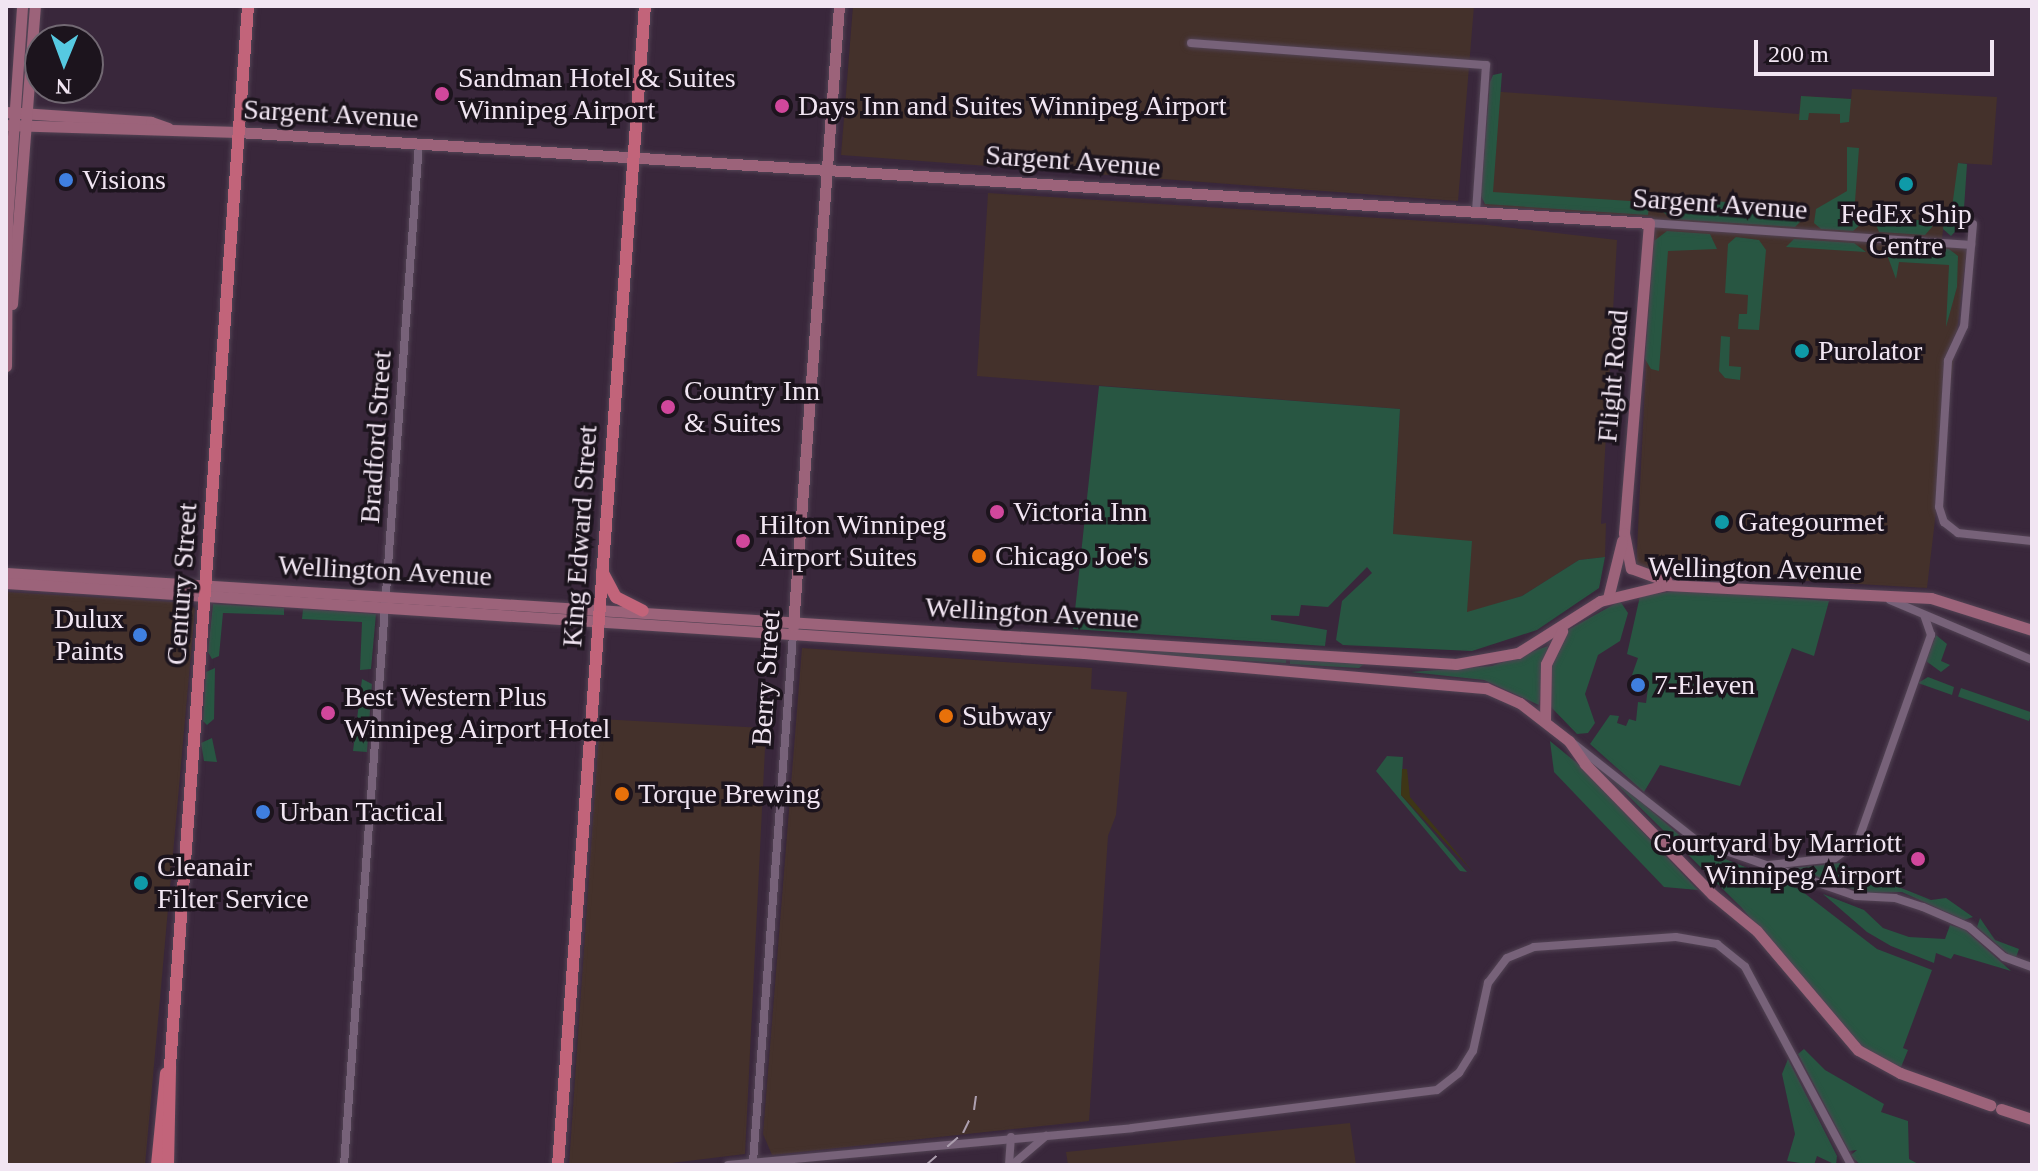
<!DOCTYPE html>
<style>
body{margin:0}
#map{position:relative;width:2038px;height:1171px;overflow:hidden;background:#39273b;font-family:"Times New Roman",serif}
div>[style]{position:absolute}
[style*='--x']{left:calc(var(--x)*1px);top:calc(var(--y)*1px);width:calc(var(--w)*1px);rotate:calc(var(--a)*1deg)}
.industrial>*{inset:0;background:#44312b}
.green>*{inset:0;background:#285642;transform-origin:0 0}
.sand>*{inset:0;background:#3e3616}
.roads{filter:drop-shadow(0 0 2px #524354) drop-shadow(0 0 2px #524354)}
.street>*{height:8px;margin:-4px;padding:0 4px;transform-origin:4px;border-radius:4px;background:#776279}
.secondary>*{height:11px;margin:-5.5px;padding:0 5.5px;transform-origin:5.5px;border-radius:5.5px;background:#9c637a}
.primary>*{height:12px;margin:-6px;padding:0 6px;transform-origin:6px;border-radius:6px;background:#c2647a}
.rail>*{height:2px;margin-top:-1px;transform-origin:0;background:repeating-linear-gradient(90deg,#ad9faf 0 14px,transparent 0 28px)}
.dots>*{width:22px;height:22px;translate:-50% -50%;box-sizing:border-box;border:4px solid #1c141d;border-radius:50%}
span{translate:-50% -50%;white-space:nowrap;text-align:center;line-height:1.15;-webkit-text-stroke:7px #1c141d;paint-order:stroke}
.poi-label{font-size:28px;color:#f1e5f2}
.left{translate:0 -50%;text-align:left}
.right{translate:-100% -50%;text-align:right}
.street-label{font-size:28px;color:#f1e5f2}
.frame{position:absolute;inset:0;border:8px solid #f1e5f2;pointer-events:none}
.north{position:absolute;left:24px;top:24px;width:80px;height:80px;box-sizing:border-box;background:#1c141d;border:2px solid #716872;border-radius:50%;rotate:181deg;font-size:22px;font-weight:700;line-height:32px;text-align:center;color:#f1e5f2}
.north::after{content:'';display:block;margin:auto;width:28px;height:36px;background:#56c9e1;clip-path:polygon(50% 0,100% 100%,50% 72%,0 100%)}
.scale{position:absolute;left:1754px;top:40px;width:240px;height:36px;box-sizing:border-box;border:4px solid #f1e5f2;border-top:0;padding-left:10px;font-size:24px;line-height:28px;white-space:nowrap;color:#f1e5f2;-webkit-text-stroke:6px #1c141d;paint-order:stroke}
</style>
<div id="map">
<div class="industrial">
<div style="clip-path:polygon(853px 6px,1474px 6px,1458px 201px,841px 155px)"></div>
<div style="clip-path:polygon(1852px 89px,1997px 97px,1992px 165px,1958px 163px,1953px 223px,1944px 223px,1941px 246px,1967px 247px,1927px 588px,1636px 571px,1653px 217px,1484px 206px,1489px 91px,1799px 114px,1801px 96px,1851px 99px)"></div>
<div style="clip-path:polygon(988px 193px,1487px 225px,1617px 240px,1601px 524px,1606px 523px,1605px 557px,1579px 560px,1522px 596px,1467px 613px,1393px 534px,1400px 409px,977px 376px)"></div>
<div style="clip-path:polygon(6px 592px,190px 603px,195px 609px,145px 1165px,6px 1165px)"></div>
<div style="clip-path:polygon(802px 648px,1092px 668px,1091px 689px,1127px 692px,1116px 815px,1108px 836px,1089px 1121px,772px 1155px,763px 1134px)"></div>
<div style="clip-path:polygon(600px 719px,766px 728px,745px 1154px,655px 1165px,569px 1165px)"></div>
<div style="clip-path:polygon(1350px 1123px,1356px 1165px,1068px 1165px,1066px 1152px)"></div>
</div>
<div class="green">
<div style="clip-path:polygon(1502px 73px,1493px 192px,1645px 202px,1650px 197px,1648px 215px,1485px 204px,1481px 196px,1490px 82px,1493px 75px)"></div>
<div style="clip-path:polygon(1801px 96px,1851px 99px,1849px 122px,1840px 123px,1840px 114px,1809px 113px,1808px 120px,1799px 120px)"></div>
<div style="clip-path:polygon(1847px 147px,1859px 148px,1854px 215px,1862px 216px,1861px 224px,1853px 231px,1821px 229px,1814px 223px,1816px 209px,1847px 191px)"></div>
<div style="clip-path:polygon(1958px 163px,1967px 164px,1963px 223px,1951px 236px,1943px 229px,1944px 216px,1951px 215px)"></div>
<div style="clip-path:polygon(1663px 198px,1791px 206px,1802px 208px,1801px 221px,1795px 227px,1671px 219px,1662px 211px)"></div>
<div style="clip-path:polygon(1873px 217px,1932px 221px,1932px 227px,1925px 235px,1879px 232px)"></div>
<div style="clip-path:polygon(1667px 231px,1710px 234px,1717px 249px,1668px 251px,1659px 371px,1651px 369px,1645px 359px,1654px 241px)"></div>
<div style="clip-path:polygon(1736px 237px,1759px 240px,1766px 250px,1759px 330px,1738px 329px,1739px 314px,1747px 314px,1748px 295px,1725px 293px,1728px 244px)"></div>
<div style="clip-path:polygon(1794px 239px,1854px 243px,1866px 252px,1786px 247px)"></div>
<div style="clip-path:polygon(1897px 246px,1949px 249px,1958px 256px,1957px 287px,1946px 327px,1949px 265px,1899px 262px,1896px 279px,1886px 252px)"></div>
<div style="clip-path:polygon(1721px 336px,1730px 337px,1729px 366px,1741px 367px,1740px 380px,1725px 378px,1719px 371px)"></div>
<div style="clip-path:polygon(1099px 386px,1400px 409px,1393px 534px,1472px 541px,1467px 612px,1522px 596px,1579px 560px,1605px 557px,1599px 588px,1537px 630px,1472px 651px,1343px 645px,1336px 640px,1342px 601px,1372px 573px,1367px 567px,1328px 607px,1301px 605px,1299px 616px,1271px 615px,1271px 620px,1327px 630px,1325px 646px,1073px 629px)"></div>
<div style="clip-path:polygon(1683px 590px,1829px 601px,1814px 656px,1792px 648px,1740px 786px,1660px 765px,1644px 792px,1590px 744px,1610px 715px,1619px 716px,1617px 723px,1626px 726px,1629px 719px,1636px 721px,1638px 702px,1646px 703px,1649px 681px,1632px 675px,1638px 658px,1627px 654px,1640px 596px)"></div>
<div style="clip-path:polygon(1620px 601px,1628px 613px,1620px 641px,1598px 655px,1585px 694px,1595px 723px,1588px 733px,1577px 734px,1550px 706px,1549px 669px,1568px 630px)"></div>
<div style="clip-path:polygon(213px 604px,284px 608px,284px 615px,223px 613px,219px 656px,212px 659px,208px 652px)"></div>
<div style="clip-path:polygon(303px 609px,376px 614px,371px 669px,360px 670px,362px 622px,302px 619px)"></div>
<div style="clip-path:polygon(1936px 635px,1947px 644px,1941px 661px,1950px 665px,1941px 672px,1926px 661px)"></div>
<div style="clip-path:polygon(1088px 646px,1286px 658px,1286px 663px,1118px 653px)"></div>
<div style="clip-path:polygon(1548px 646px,1539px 705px,1484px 680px,1411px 672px,1492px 666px)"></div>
<div style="clip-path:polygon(1290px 658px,1363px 663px,1364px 664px,1359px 668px,1290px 664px)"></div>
<div style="clip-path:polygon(215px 668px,214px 719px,207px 725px,203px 721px,206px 672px)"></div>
<div style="clip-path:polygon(1928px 677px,1954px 687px,1952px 695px,1918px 683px)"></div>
<div style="clip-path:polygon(362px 679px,372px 684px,367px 752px,353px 751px)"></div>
<div style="left:1961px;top:688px;width:75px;height:9px;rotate:19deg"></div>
<div style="clip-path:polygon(212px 738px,217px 762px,204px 761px,201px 743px)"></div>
<div style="clip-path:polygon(1550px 741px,1578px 764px,1698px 890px,1664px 887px,1554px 772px)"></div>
<div style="clip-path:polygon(1387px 756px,1403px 757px,1401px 795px,1467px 872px,1460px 871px,1376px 771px)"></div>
<div style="clip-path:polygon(1589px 757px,1691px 845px,1799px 889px,1877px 949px,1932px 970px,1903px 1048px,1908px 1050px,1901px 1067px,1865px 1051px,1741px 907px)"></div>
<div style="clip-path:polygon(1839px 863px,1931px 900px,1946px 898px,1973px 917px,1964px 920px,1902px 892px,1864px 893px,1793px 868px)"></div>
<div style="clip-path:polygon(1823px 894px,1864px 910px,1883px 928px,1909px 937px,1945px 939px,1950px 925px,1964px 929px,2011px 971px,1954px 954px,1951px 959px,1936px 953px,1934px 963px,1891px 946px,1867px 932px)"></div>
<div style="clip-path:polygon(1980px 918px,1995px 940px,2019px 949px,2015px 960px,1977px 927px)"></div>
<div style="clip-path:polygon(1804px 1049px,1825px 1070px,1884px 1104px,1881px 1112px,1908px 1121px,1909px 1159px,1920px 1165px,1861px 1165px,1854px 1159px,1851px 1155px,1857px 1150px,1849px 1151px,1798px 1054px)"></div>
<div style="clip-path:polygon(1788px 1059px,1837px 1156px,1836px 1165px,1817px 1156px,1814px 1165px,1787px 1161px,1795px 1134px,1782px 1074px)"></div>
</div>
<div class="sand">
<div style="clip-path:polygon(1402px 769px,1407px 769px,1410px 797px,1473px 872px,1401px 795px)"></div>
</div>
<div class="roads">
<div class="street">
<div style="--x:1191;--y:43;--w:296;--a:4.3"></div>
<div style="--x:1486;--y:65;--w:147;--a:93.9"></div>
<div style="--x:1649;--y:223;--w:323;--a:3.9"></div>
<div style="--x:1973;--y:224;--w:102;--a:95"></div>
<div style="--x:1964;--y:326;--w:38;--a:115"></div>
<div style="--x:1948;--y:361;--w:146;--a:93.5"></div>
<div style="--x:1939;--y:507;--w:16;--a:72"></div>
<div style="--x:1944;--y:522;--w:18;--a:38"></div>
<div style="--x:1958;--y:533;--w:74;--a:6.2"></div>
<div style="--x:1890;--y:600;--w:154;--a:22.9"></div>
<div style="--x:1573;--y:743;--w:158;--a:38.3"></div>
<div style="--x:1697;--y:841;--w:168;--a:19.1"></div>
<div style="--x:1856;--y:896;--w:39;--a:3"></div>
<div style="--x:1895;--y:898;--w:29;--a:18"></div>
<div style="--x:1923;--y:907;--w:50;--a:23.5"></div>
<div style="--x:1969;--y:927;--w:46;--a:40.6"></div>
<div style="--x:2004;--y:957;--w:30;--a:20"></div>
<div style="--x:1769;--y:865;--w:66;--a:-6.1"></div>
<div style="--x:1835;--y:858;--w:29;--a:-36"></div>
<div style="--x:1858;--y:841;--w:219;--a:-70.5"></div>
<div style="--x:1931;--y:635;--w:21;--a:-109"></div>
<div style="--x:753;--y:1162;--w:529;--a:-85.66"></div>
<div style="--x:344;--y:1165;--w:1025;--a:-85.8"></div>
<div style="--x:728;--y:1165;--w:406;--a:-5.2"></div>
<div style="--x:1132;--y:1128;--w:307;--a:-7.1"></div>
<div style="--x:1437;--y:1090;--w:28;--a:-38"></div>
<div style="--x:1459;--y:1073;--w:26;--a:-58"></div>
<div style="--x:1473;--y:1051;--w:70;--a:-77.6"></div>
<div style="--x:1488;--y:983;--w:31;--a:-53"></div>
<div style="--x:1507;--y:958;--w:29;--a:-22"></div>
<div style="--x:1534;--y:947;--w:142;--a:-4"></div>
<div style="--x:1676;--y:937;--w:42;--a:9.7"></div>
<div style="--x:1717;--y:944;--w:36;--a:39"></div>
<div style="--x:1745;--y:967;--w:225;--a:61.8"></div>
<div style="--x:1009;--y:1165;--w:28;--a:-86"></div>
<div style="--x:1012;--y:1165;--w:45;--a:-40.5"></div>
</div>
<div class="secondary">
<div style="--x:6;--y:112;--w:145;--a:3.9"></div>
<div style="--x:151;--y:122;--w:18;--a:19"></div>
<div style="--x:6;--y:125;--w:232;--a:1.7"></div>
<div style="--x:238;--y:132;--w:1414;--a:3.69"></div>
<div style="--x:1649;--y:223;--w:311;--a:94.6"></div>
<div style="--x:1624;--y:533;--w:36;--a:79"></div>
<div style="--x:1631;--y:568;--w:38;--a:20"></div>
<div style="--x:12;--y:304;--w:299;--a:-85.6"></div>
<div style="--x:6;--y:366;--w:144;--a:-89.6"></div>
<div style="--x:7;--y:222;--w:217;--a:-86"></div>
<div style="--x:6;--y:573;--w:1453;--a:3.59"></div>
<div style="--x:1456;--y:664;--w:63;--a:-10.1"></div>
<div style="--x:1518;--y:653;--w:97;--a:-32.4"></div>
<div style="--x:1600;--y:601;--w:68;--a:-13.6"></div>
<div style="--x:1666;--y:585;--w:265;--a:2.8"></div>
<div style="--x:1931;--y:598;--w:106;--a:17.6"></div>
<div style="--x:6;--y:583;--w:1080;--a:3.72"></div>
<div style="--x:1084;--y:653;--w:404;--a:5"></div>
<div style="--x:1486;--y:688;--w:37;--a:24"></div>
<div style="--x:1520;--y:703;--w:62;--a:37.8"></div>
<div style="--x:1569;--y:741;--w:28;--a:55"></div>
<div style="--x:1585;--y:764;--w:182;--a:45.7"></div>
<div style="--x:1712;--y:894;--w:58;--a:39.4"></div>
<div style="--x:1757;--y:931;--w:156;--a:49.7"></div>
<div style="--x:1858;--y:1050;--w:48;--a:28.7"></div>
<div style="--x:1900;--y:1073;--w:96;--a:19.6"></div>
<div style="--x:1608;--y:598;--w:59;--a:-76.2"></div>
<div style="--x:793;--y:626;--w:622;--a:-85.76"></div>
<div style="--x:1545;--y:721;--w:57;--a:-89"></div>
<div style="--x:1546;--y:664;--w:37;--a:-64"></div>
<div style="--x:2001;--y:1109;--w:33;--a:18"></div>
</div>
<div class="primary">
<div style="--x:602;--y:571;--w:30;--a:62"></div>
<div style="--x:616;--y:597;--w:30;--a:27"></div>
<div style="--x:157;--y:1165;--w:92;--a:-84.4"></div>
<div style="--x:168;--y:1165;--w:99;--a:-88.8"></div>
<div style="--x:170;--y:1066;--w:1063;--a:-85.79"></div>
<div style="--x:558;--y:1165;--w:1162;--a:-85.71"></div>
</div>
</div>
<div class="rail">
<div style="--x:926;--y:1165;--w:49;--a:-40.9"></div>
<div style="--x:963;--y:1133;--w:25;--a:-64"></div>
<div style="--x:974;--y:1110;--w:27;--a:-82"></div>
</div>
<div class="dots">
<div style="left:442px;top:94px;background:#d1479c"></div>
<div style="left:782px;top:106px;background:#d1479c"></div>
<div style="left:66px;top:180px;background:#3f7fe0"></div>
<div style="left:1906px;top:184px;background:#0f9aa8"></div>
<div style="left:1802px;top:351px;background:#0f9aa8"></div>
<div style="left:668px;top:407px;background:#d1479c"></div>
<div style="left:997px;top:512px;background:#d1479c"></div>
<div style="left:1722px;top:522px;background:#0f9aa8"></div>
<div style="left:743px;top:541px;background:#d1479c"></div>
<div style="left:979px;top:556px;background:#e8710a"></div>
<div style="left:140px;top:635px;background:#3f7fe0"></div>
<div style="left:1638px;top:685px;background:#3f7fe0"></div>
<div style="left:328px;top:713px;background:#d1479c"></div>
<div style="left:946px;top:716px;background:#e8710a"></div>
<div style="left:622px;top:794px;background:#e8710a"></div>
<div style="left:263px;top:812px;background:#3f7fe0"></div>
<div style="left:1918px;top:859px;background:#d1479c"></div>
<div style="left:141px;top:883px;background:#0f9aa8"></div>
</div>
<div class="poi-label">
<span class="left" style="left:458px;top:94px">Sandman Hotel &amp; Suites<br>Winnipeg Airport</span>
<span class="left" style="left:798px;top:106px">Days Inn and Suites Winnipeg Airport</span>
<span class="left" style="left:82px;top:180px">Visions</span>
<span style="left:1906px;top:230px">FedEx Ship<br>Centre</span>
<span class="left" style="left:1818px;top:351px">Purolator</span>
<span class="left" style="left:684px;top:407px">Country Inn<br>&amp; Suites</span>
<span class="left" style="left:1013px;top:512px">Victoria Inn</span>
<span class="left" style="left:1738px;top:522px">Gategourmet</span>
<span class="left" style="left:759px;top:541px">Hilton Winnipeg<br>Airport Suites</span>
<span class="left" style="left:995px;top:556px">Chicago Joe's</span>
<span class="right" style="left:124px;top:635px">Dulux<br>Paints</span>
<span class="left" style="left:1654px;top:685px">7-Eleven</span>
<span class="left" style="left:344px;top:713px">Best Western Plus<br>Winnipeg Airport Hotel</span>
<span class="left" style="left:962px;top:716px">Subway</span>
<span class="left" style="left:638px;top:794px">Torque Brewing</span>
<span class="left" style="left:279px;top:812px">Urban Tactical</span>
<span class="right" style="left:1902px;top:859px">Courtyard by Marriott<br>Winnipeg Airport</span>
<span class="left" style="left:157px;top:883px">Cleanair<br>Filter Service</span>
</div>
<div class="street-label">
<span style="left:331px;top:114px;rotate:3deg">Sargent Avenue</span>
<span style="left:1073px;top:161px;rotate:4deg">Sargent Avenue</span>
<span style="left:1720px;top:204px;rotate:4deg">Sargent Avenue</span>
<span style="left:1613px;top:376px;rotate:-85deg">Flight Road</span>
<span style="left:376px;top:437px;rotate:-86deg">Bradford Street</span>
<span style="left:580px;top:536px;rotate:-86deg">King Edward Street</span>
<span style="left:1755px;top:569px;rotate:1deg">Wellington Avenue</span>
<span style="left:385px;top:571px;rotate:3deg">Wellington Avenue</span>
<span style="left:182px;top:584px;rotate:-86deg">Century Street</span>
<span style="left:1032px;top:613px;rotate:3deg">Wellington Avenue</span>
<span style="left:766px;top:678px;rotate:-86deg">Berry Street</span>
</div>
<div class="frame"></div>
<div class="north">N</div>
<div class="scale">200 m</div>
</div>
